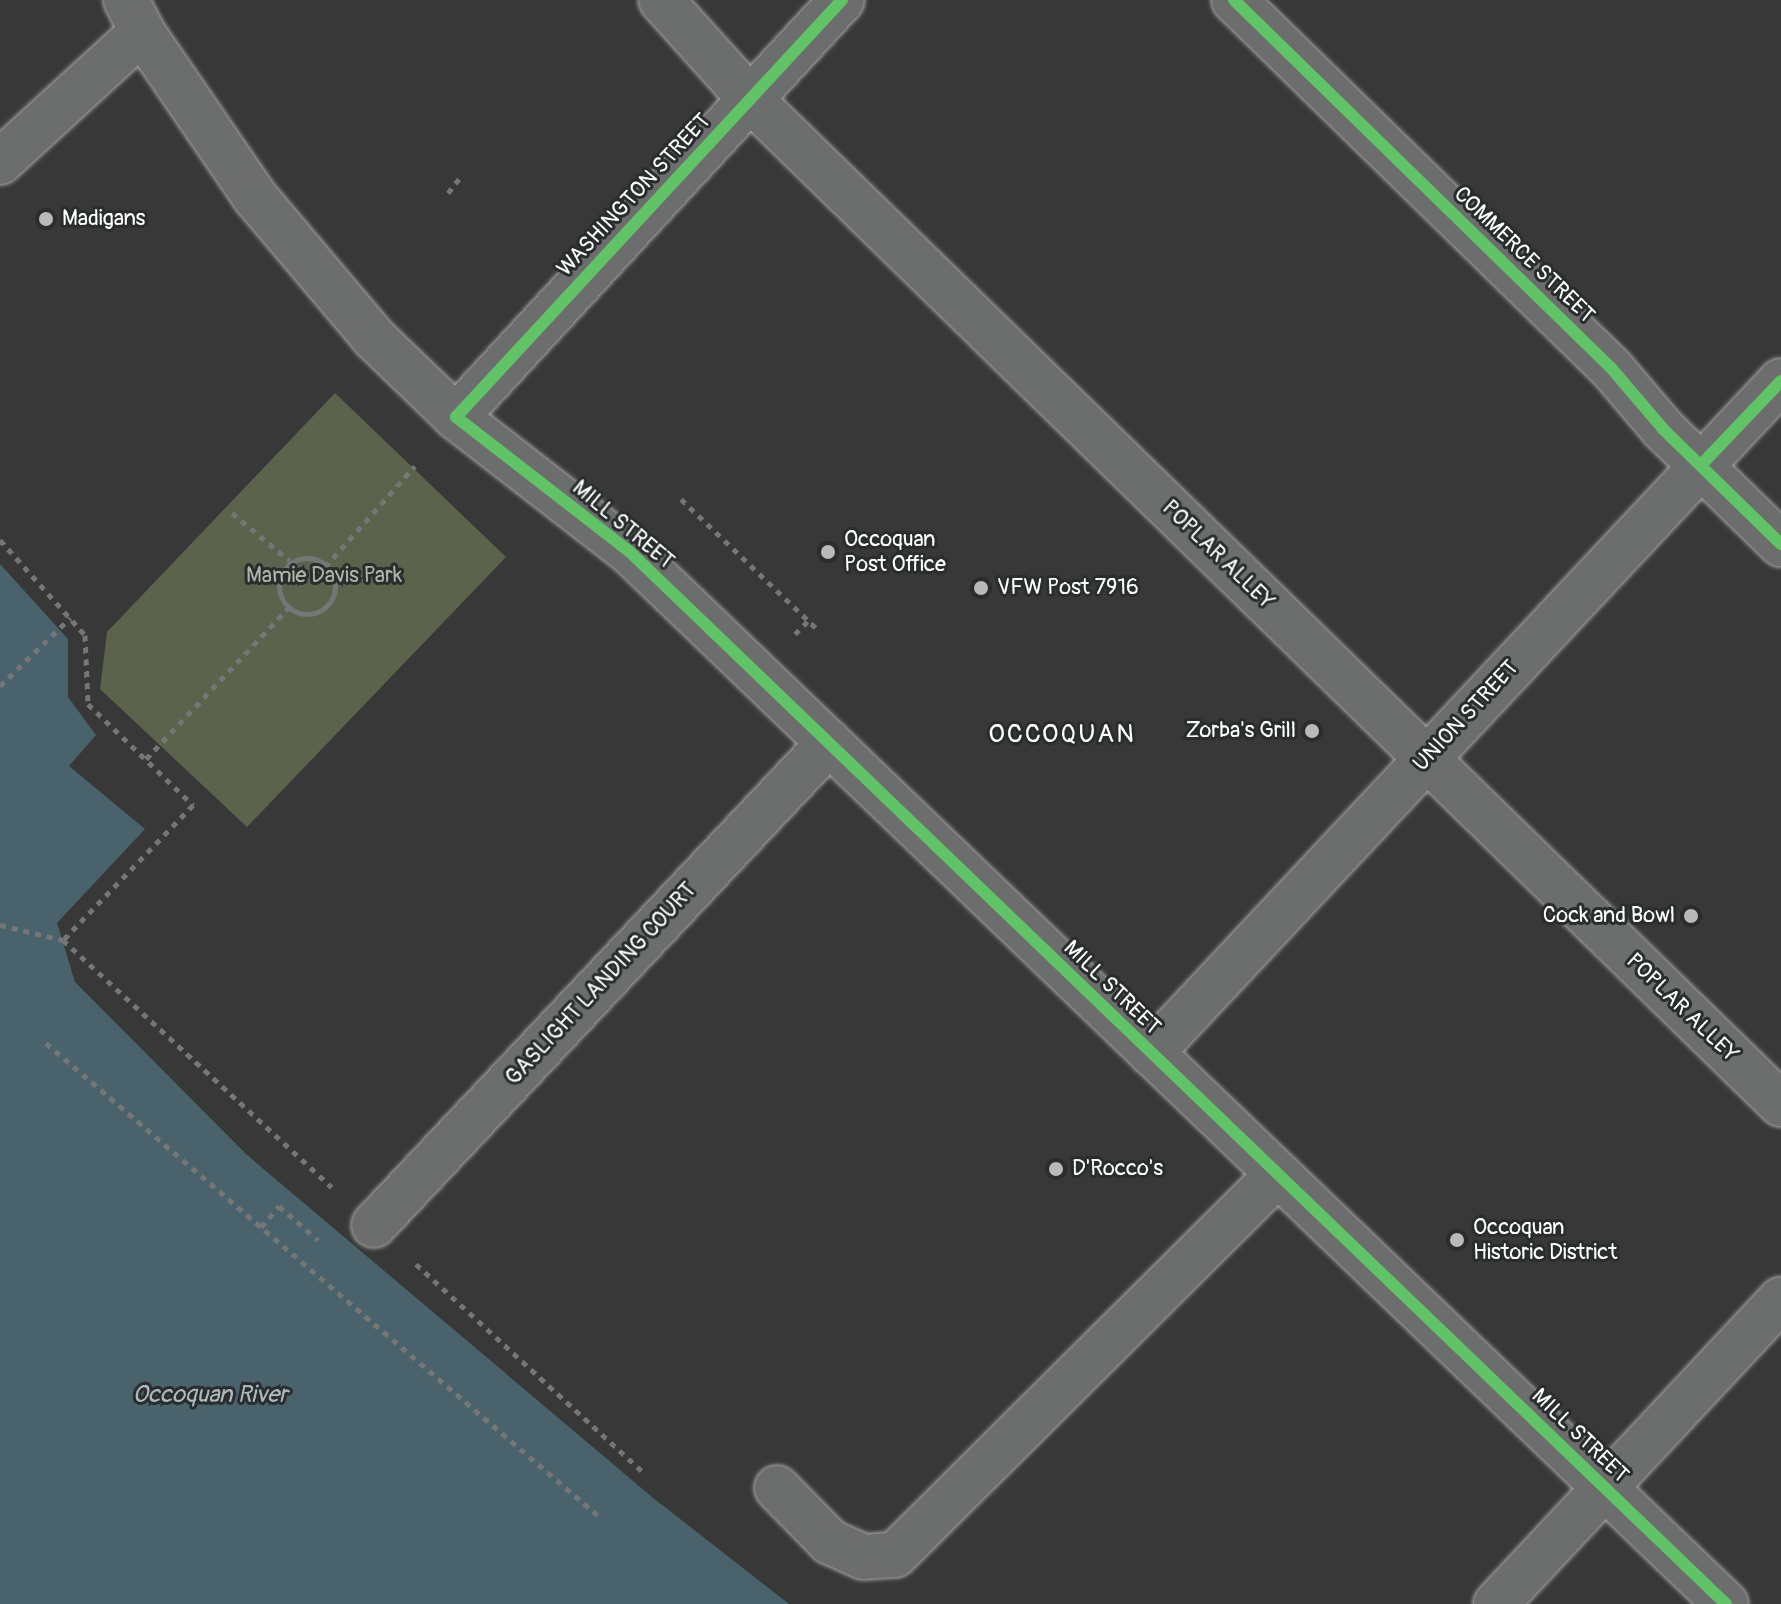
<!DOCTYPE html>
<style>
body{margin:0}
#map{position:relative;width:1781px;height:1604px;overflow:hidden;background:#383838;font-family:Pangolin,sans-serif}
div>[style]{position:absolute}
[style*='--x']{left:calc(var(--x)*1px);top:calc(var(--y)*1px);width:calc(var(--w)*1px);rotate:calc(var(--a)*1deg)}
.green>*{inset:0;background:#5b634d}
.water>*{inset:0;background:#4a626b}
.path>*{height:5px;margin-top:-2.5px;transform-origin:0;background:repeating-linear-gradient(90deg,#757676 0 6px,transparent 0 12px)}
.path>.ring{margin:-2.5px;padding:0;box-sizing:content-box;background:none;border:5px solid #757676;border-radius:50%}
.roads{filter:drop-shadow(0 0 2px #a5a5a5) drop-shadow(0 0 2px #a5a5a5)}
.minor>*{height:44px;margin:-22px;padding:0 22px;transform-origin:22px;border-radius:22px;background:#6c6d6d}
.cycleway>*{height:12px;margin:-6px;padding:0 6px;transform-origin:6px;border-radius:6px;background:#61c268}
.dots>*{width:22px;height:22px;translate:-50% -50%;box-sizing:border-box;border:4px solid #2a2d2e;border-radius:50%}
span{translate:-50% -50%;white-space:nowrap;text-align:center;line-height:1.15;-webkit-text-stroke:6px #2a2d2e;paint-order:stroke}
.street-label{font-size:22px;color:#fff}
.poi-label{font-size:22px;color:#fff}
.left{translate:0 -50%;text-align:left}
.right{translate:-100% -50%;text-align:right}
.park-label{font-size:22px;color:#b0b4a8}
.water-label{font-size:24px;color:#aebabf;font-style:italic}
.quarter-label{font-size:26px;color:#fff;letter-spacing:2px}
</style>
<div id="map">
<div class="green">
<div style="clip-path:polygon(335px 393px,506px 557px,247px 827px,100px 689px,107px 632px)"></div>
</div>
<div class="water">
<div style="clip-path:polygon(0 564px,68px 639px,68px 697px,96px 735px,69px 766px,145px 829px,57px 923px,75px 982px,247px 1155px,652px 1497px,789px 1604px,0 1604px)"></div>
</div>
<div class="path">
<div style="--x:448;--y:193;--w:18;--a:-52"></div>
<div style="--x:681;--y:499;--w:190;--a:43.7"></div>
<div style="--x:232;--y:513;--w:75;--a:39.6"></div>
<div style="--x:0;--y:540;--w:127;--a:48.2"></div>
<div style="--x:85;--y:635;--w:69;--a:87.5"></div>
<div style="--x:88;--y:704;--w:146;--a:43.9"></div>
<div style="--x:193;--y:805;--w:187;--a:133.9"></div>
<div style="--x:63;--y:940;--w:365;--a:42.6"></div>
<div class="ring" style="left:279px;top:558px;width:51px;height:51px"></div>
<div style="--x:325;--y:567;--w:135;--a:-48.3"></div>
<div style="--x:795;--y:634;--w:18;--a:-45"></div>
<div style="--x:0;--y:686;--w:98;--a:-44.2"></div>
<div style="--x:146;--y:759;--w:209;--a:-46.7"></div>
<div style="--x:0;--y:925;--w:65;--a:13.4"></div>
<div style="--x:46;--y:1043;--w:731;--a:40.56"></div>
<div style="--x:261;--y:1227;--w:28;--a:-49"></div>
<div style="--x:279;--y:1206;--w:52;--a:41.1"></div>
<div style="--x:416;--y:1264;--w:306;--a:42.5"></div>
</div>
<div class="roads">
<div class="minor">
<div style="--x:126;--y:0;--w:36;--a:63"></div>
<div style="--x:142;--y:32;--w:200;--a:55.6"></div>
<div style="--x:255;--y:197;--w:185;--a:49.8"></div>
<div style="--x:374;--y:338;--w:114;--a:43.9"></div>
<div style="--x:456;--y:417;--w:220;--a:37.8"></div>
<div style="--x:630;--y:552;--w:1519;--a:43.83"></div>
<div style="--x:661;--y:0;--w:133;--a:48"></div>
<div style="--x:750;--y:99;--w:1440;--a:44.27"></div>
<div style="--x:1234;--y:0;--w:528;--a:44.31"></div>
<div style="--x:1612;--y:369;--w:79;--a:49.6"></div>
<div style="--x:1663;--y:429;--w:165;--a:44.3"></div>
<div style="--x:0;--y:162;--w:193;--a:-42.5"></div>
<div style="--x:456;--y:417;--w:568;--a:-47.21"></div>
<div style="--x:1151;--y:1053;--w:921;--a:-46.85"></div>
<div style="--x:374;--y:1225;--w:663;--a:-46.65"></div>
<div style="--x:777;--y:1488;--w:76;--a:45.5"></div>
<div style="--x:830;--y:1542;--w:36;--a:24"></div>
<div style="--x:863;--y:1557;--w:32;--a:-4"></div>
<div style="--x:895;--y:1555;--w:540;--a:-44.85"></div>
<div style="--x:1496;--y:1604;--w:417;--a:-46.9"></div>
</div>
</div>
<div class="cycleway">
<div style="--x:842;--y:0;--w:568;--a:132.79"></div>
<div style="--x:456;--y:417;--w:220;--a:37.8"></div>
<div style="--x:630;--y:552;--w:1519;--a:43.83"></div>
<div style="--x:1234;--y:0;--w:528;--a:44.31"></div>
<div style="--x:1612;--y:369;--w:79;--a:49.6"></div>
<div style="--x:1663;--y:429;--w:165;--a:44.3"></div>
<div style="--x:1701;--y:465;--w:116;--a:-46.4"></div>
</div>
<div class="dots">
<div style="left:46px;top:219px;background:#b9b9b9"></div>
<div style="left:828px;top:552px;background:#b9b9b9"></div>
<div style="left:981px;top:588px;background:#b9b9b9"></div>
<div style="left:1312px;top:731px;background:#b9b9b9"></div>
<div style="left:1691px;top:916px;background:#b9b9b9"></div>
<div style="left:1056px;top:1169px;background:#b9b9b9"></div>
<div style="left:1457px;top:1240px;background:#b9b9b9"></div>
</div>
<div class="street-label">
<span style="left:634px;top:195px;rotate:-47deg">WASHINGTON STREET</span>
<span style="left:1524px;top:255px;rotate:44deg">COMMERCE STREET</span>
<span style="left:623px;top:525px;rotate:40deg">MILL STREET</span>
<span style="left:1218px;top:555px;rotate:44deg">POPLAR ALLEY</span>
<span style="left:1466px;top:716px;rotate:-47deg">UNION STREET</span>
<span style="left:601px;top:984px;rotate:-47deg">GASLIGHT LANDING COURT</span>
<span style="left:1112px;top:988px;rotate:44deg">MILL STREET</span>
<span style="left:1682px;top:1008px;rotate:44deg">POPLAR ALLEY</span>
<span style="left:1580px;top:1436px;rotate:44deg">MILL STREET</span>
</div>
<div class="poi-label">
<span class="left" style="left:62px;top:219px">Madigans</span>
<span class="left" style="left:844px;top:552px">Occoquan<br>Post Office</span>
<span class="left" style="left:997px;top:588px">VFW Post 7916</span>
<span class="right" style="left:1296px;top:731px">Zorba's Grill</span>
<span class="right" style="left:1675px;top:916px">Cock and Bowl</span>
<span class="left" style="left:1072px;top:1169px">D'Rocco's</span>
<span class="left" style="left:1473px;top:1240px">Occoquan<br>Historic District</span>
</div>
<div class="park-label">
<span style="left:324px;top:576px">Mamie Davis Park</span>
</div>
<div class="water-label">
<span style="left:210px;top:1395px">Occoquan River</span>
</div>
<div class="quarter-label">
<span style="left:1062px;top:735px">OCCOQUAN</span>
</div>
</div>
